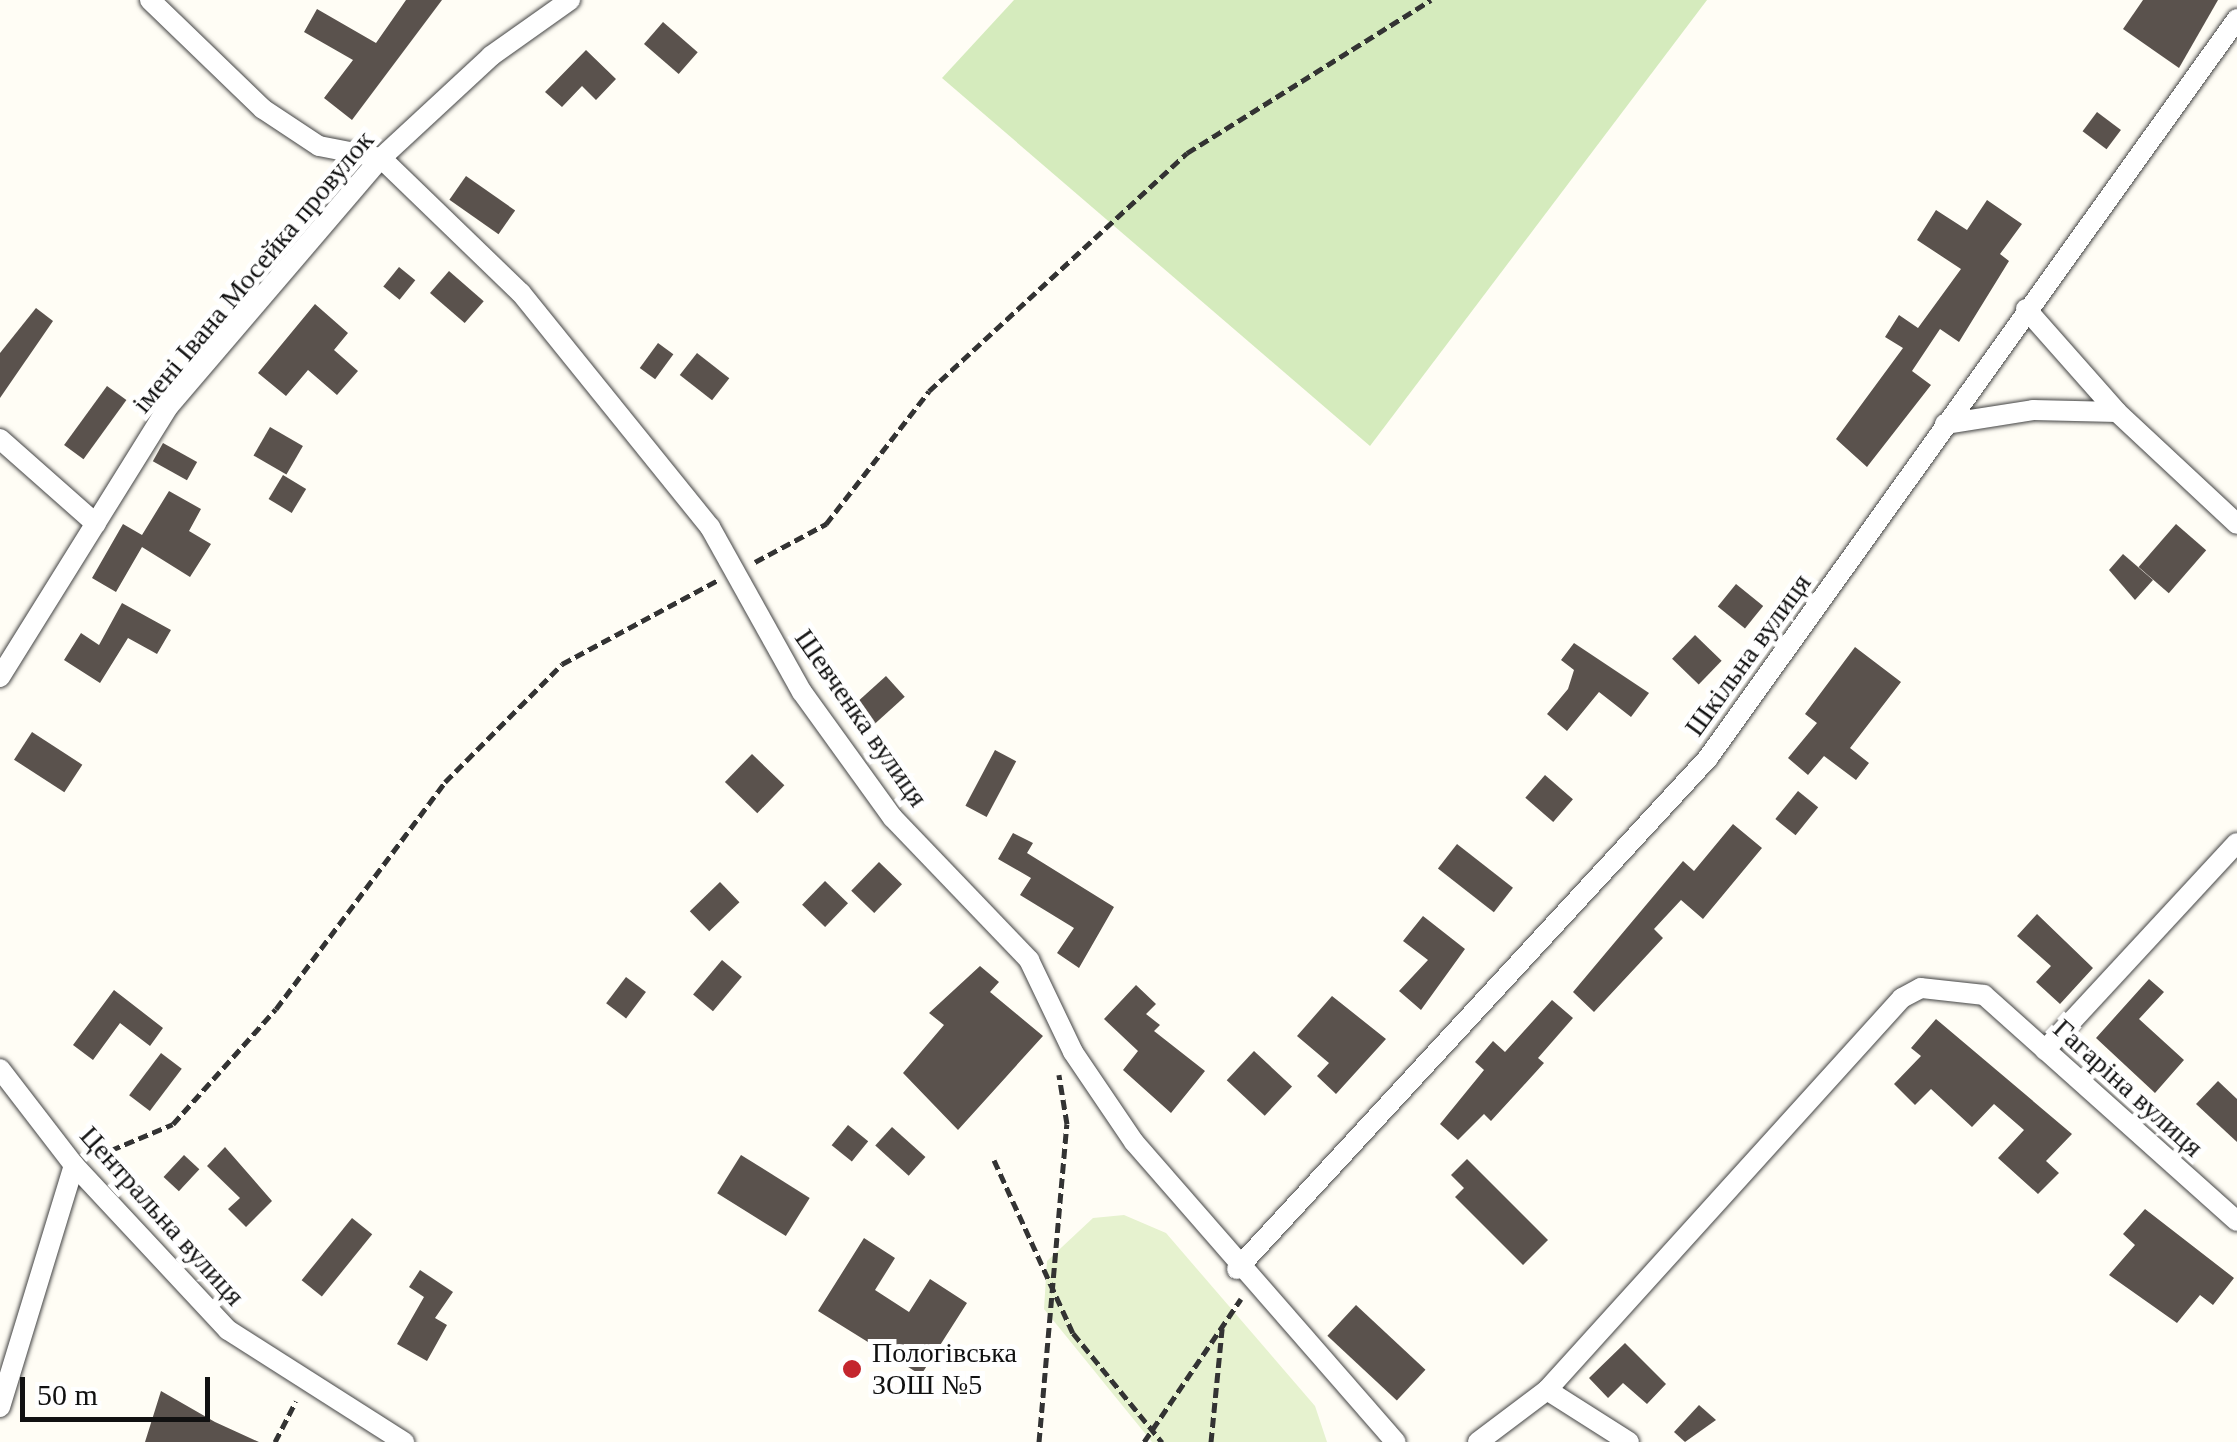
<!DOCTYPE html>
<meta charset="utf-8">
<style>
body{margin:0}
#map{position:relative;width:2237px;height:1442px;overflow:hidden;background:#fffdf5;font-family:"Times New Roman",serif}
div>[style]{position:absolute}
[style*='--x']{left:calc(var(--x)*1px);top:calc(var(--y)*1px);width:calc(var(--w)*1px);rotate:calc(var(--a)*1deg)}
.green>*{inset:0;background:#d5ebbd}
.pitch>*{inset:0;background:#e6f2cf}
.building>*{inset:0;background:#5a524d;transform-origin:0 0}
.path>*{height:5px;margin-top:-2.5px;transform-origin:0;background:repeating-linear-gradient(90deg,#333 0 10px,transparent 0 15px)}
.roads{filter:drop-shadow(0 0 2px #444) drop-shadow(0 0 2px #444)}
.minor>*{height:20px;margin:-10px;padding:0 10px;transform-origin:10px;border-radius:10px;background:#fff}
.dots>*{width:28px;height:28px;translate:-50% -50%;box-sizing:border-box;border:5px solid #fff;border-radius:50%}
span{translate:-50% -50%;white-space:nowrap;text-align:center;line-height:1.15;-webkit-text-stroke:10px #fff;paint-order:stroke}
.street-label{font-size:28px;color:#111}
.poi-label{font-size:28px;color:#111}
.left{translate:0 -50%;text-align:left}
.scale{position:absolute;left:20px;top:1377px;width:190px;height:45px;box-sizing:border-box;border:5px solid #111;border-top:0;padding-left:12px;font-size:30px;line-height:35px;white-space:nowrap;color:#111;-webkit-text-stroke:8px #fff;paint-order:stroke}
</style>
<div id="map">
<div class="green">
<div style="clip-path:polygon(1014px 0,1707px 0,1370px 446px,942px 78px)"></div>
</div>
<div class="pitch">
<div style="clip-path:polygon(1093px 1218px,1124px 1215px,1166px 1233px,1315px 1406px,1327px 1442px,1152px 1442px,1044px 1309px,1047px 1261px)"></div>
</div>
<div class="building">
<div style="clip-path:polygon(406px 0,442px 0,352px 120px,324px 98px,353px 60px,304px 32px,317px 9px,376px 43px)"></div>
<div style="clip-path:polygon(2143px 0,2218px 0,2179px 68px,2123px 29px)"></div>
<div style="left:663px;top:22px;width:46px;height:29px;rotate:41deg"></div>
<div style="clip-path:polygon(586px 50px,616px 79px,596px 100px,582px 86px,562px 107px,545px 92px)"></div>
<div style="left:2097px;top:112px;width:30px;height:24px;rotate:37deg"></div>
<div style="left:466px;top:176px;width:60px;height:29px;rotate:35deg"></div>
<div style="clip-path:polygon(1987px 200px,2022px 224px,2000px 254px,2009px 261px,1959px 342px,1940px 329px,1912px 371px,1931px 385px,1867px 467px,1836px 439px,1903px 348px,1885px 337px,1899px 315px,1918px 328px,1961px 269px,1917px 240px,1936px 210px,1967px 230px)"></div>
<div style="left:399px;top:267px;width:21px;height:25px;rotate:39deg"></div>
<div style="left:449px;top:271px;width:46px;height:29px;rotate:41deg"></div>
<div style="clip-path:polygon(315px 304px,348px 333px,334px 350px,358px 371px,337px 395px,308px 370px,286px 396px,258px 373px)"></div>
<div style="clip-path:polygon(36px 308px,53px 321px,0 398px,0 353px)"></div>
<div style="left:658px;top:343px;width:19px;height:31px;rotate:36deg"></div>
<div style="left:697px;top:353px;width:41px;height:28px;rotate:38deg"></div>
<div style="left:107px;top:386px;width:24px;height:73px;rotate:36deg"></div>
<div style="left:270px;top:427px;width:38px;height:33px;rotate:30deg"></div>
<div style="left:163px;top:443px;width:39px;height:21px;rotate:29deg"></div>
<div style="left:283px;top:475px;width:27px;height:28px;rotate:31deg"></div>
<div style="clip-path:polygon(169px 491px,201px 509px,189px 531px,211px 544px,190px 577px,142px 547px,116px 592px,92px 578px,123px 524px,142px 535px)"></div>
<div style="left:2176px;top:524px;width:40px;height:57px;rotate:41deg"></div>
<div style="clip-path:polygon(2123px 554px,2153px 580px,2135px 600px,2109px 570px)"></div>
<div style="left:1736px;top:584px;width:35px;height:29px;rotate:39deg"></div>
<div style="clip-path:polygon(122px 603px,171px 630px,157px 654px,128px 638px,100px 683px,64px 660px,81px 633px,99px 645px)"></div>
<div style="left:1695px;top:635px;width:37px;height:33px;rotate:44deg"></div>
<div style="clip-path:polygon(1574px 643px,1649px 693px,1631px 717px,1599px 692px,1567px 731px,1547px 714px,1568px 689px,1574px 670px,1561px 660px)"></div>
<div style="clip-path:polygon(1855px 647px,1901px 682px,1850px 748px,1869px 763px,1856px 780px,1824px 756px,1808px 775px,1788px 758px,1817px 723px,1805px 714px)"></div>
<div style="left:886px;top:676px;width:28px;height:51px;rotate:48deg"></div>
<div style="left:32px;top:732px;width:60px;height:33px;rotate:33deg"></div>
<div style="left:995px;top:750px;width:24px;height:63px;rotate:28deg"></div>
<div style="left:752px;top:754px;width:45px;height:39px;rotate:44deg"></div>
<div style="left:1545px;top:775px;width:37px;height:30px;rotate:41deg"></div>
<div style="left:1798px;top:791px;width:26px;height:36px;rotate:39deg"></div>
<div style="clip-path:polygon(1733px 824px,1762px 848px,1703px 919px,1681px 900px,1654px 929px,1663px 938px,1594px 1012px,1573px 992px,1683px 861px,1694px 871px)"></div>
<div style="clip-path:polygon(1013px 833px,1033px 843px,1027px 853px,1114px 907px,1079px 968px,1057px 953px,1074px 928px,1020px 895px,1031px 878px,998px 859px)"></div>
<div style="left:1457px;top:844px;width:71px;height:31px;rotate:38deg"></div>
<div style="left:879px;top:862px;width:32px;height:40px;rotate:44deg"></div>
<div style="left:825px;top:881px;width:32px;height:33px;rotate:44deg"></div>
<div style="left:720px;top:882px;width:28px;height:42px;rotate:46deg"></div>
<div style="clip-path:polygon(2037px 914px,2093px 968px,2060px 1004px,2036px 982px,2051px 966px,2017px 936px)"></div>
<div style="clip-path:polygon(1423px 916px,1465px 949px,1421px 1010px,1399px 991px,1428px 960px,1403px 941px)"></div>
<div style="left:722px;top:960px;width:26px;height:45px;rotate:40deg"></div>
<div style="clip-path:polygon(980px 966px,999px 982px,990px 992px,1043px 1036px,958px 1130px,903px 1073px,944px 1025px,929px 1013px)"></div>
<div style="left:626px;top:977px;width:25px;height:33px;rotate:37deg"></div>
<div style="clip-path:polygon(2149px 979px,2164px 992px,2139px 1019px,2184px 1060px,2155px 1093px,2096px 1038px)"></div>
<div style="clip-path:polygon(1136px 985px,1156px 1004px,1146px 1014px,1160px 1025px,1154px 1031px,1205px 1071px,1171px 1113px,1123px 1070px,1138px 1051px,1104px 1019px)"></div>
<div style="clip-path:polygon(114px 990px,163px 1028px,150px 1046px,120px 1023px,93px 1060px,73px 1045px)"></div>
<div style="clip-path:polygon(1332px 996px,1386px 1039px,1336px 1094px,1317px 1076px,1329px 1063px,1297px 1036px)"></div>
<div style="clip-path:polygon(1552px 1000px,1573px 1018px,1538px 1058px,1544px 1063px,1491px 1121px,1484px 1114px,1458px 1140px,1440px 1124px,1484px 1070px,1475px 1062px,1493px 1041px,1505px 1052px)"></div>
<div style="clip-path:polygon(1936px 1019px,2072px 1134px,2046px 1161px,2059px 1173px,2038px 1194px,1998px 1158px,2024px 1130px,1994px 1104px,1972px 1127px,1931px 1089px,1915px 1105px,1894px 1084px,1921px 1056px,1911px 1048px)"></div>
<div style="left:1254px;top:1051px;width:52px;height:40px;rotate:43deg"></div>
<div style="left:161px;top:1053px;width:26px;height:53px;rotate:37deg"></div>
<div style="clip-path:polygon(2218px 1081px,2237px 1099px,2237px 1142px,2196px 1104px)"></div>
<div style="left:848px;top:1125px;width:26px;height:26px;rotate:39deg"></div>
<div style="left:892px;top:1127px;width:45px;height:25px;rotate:42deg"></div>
<div style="clip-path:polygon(225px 1147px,272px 1201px,246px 1227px,228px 1209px,240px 1198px,207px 1166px)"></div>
<div style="left:184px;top:1155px;width:21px;height:30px;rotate:43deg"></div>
<div style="left:741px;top:1155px;width:81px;height:45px;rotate:32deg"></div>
<div style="clip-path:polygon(1467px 1159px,1548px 1240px,1523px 1265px,1455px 1197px,1464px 1188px,1451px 1175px)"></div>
<div style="clip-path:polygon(2145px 1209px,2234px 1278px,2213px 1305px,2200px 1295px,2177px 1323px,2109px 1275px,2135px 1245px,2123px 1234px)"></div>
<div style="left:352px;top:1218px;width:26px;height:80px;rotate:39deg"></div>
<div style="clip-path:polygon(864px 1238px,895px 1258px,875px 1290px,909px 1312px,930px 1279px,967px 1303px,921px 1375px,818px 1311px)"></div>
<div style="clip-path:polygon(420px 1270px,453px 1292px,435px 1318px,447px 1325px,427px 1361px,397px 1344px,424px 1297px,409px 1287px)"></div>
<div style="left:1356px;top:1305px;width:95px;height:42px;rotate:43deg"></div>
<div style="clip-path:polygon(1625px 1343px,1666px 1384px,1647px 1404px,1623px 1383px,1608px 1398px,1589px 1378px)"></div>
<div style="clip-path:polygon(161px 1391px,215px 1422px,259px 1442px,145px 1442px)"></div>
<div style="clip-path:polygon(1699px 1405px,1716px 1420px,1685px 1442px,1674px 1432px)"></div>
</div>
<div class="path">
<div style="--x:755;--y:562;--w:81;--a:-28.2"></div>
<div style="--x:826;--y:524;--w:168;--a:-52.2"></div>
<div style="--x:929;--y:391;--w:351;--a:-42.7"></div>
<div style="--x:1187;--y:153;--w:288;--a:-32.1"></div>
<div style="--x:97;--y:1156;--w:82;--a:-22.8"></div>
<div style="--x:173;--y:1124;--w:154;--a:-48.2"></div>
<div style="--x:276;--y:1009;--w:283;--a:-53.3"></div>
<div style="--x:445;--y:782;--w:166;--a:-45.2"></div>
<div style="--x:562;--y:664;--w:177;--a:-28.3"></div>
<div style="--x:994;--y:1160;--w:190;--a:65.5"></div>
<div style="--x:1073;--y:1333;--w:141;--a:50.8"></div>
<div style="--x:275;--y:1442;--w:46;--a:-62.9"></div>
<div style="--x:1039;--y:1442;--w:319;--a:-85"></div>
<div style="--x:1067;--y:1124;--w:50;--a:-99.3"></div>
<div style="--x:1144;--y:1442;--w:173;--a:-55.9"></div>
<div style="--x:1211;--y:1442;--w:114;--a:-84.4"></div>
</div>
<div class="roads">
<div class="minor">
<div style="--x:150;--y:0;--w:157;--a:44"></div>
<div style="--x:263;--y:109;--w:67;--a:33.5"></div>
<div style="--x:319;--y:146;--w:63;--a:11"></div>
<div style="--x:381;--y:158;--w:194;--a:44"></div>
<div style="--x:521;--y:293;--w:301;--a:51.1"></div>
<div style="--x:710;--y:527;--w:189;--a:60.9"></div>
<div style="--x:802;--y:692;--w:155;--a:54.2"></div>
<div style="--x:893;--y:818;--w:197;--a:46.2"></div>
<div style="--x:1029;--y:960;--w:102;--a:64.4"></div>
<div style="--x:1073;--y:1052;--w:109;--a:55.9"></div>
<div style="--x:1134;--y:1142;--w:398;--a:48.9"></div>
<div style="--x:2026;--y:309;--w:137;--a:48.5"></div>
<div style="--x:2117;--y:412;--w:164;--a:43"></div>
<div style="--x:1945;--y:424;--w:89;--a:-9"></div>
<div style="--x:2033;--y:410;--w:84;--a:1.4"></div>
<div style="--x:0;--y:439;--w:128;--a:41.5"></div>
<div style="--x:0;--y:677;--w:319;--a:-58.1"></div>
<div style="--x:169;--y:406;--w:326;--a:-49.5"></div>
<div style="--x:381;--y:158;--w:150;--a:-42.8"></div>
<div style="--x:491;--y:56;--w:97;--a:-35.3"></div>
<div style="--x:2045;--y:1050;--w:282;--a:-47.2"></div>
<div style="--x:0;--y:1069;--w:121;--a:52.4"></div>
<div style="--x:74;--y:1165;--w:226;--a:47"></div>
<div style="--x:228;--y:1330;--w:209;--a:32.5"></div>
<div style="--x:1237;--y:1269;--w:695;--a:-47.33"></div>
<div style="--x:1708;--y:758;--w:909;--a:-54.4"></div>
<div style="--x:1547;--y:1390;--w:529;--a:-47.84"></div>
<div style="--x:1902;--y:998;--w:21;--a:-28"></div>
<div style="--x:1921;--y:988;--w:63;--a:6.3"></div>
<div style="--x:1984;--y:995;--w:339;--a:41.8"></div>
<div style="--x:0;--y:1407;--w:253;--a:-73"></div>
<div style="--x:1478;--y:1442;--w:86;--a:-37"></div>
<div style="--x:1547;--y:1390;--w:97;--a:32.4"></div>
</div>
</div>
<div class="dots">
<div style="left:852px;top:1369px;background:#c4262e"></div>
</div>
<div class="street-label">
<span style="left:253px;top:272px;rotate:-50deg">імені Івана Мосейка провулок</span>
<span style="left:1748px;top:655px;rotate:-54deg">Шкільна вулиця</span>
<span style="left:861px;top:718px;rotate:55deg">Шевченка вулиця</span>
<span style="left:2128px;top:1088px;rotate:42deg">Гагаріна вулиця</span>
<span style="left:162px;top:1216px;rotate:48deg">Центральна вулиця</span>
</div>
<div class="poi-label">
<span class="left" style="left:872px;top:1369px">Пологівська<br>ЗОШ №5</span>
</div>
<div class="scale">50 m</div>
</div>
